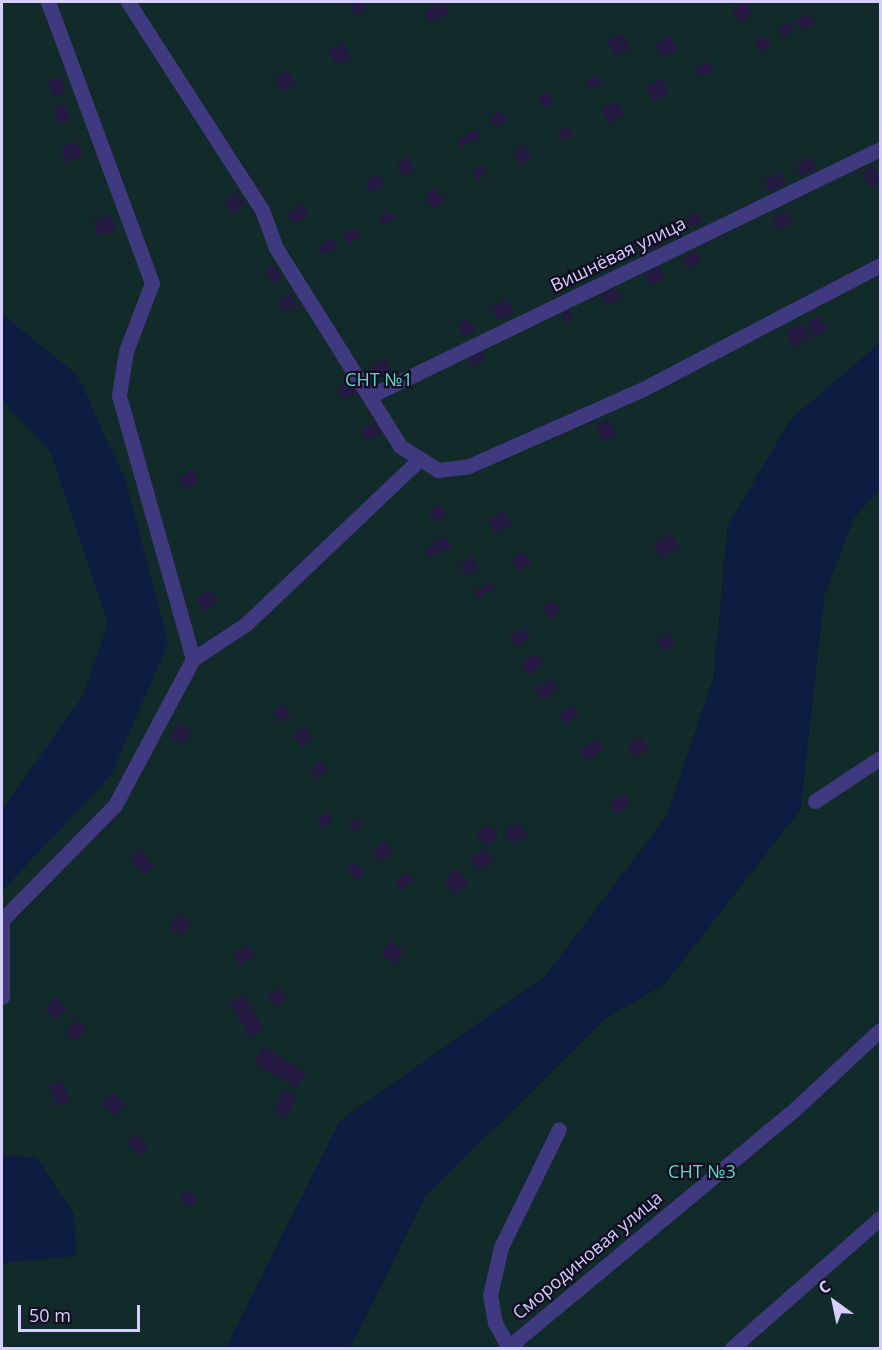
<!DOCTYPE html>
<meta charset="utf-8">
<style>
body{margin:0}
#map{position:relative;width:882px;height:1350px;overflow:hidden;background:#120d21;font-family:"Open Sans",sans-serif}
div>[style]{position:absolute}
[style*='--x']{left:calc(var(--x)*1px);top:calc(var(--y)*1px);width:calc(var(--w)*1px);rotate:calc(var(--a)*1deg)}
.green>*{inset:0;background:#112a2a}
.water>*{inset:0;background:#0c1d41}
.building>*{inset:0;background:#241a41;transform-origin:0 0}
.minor>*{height:15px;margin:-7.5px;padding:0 7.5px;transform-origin:7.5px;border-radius:7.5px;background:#3f397f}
span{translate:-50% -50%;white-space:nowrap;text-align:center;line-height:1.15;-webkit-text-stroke:4.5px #120d21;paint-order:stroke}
.street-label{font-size:18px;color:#d6cefe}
.park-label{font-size:18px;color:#5cdcc2}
.frame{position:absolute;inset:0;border:3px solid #d6cefe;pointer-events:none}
.north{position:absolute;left:804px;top:1272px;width:60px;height:60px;-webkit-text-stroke:4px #120d21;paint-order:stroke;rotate:327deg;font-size:16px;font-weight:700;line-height:24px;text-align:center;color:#d6cefe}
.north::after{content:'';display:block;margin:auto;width:21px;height:27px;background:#d6cefe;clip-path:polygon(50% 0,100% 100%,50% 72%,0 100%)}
.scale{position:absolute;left:18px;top:1305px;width:122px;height:27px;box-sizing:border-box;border:3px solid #d6cefe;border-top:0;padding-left:8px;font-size:18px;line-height:21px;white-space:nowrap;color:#d6cefe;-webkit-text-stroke:4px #120d21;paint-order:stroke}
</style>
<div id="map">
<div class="green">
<div style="clip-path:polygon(2px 2px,880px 2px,880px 343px,728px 525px,714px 677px,667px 816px,546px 976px,340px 1121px,226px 1348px,2px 1348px)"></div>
<div style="clip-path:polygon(880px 489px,880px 1348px,350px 1348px,426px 1195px,606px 1018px,664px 984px,800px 810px,824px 595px,854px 517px)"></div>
</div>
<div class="water">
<div style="clip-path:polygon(2px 314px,77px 375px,126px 482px,168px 643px,111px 775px,2px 891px,2px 810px,84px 694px,108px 623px,50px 451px,2px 400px)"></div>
<div style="clip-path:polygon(880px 343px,880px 489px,854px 517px,824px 595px,800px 810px,664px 984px,606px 1018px,426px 1195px,350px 1348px,226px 1348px,340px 1121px,546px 976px,667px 816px,714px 677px,728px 525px,791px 419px)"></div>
<div style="clip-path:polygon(2px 1155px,37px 1158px,74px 1214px,76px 1256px,2px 1263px)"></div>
</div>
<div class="building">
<div style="clip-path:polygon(347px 2px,364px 2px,368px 8px,355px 15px)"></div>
<div style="left:443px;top:2px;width:13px;height:21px;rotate:63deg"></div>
<div style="left:745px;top:2px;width:15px;height:16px;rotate:58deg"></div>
<div style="left:810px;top:13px;width:12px;height:16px;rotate:66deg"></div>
<div style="left:789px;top:22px;width:11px;height:13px;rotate:63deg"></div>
<div style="left:622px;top:33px;width:17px;height:17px;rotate:62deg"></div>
<div style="left:670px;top:36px;width:16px;height:17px;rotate:63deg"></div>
<div style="left:766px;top:36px;width:12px;height:13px;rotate:66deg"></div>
<div style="left:343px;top:43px;width:17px;height:17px;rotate:62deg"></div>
<div style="left:709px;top:61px;width:10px;height:16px;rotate:61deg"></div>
<div style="left:288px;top:70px;width:16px;height:16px;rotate:60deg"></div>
<div style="left:598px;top:75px;width:10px;height:14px;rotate:66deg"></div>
<div style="left:61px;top:77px;width:16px;height:14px;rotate:72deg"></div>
<div style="left:662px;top:79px;width:17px;height:17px;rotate:66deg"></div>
<div style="left:549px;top:92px;width:13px;height:12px;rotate:67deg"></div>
<div style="left:616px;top:101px;width:16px;height:17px;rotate:60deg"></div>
<div style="left:65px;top:104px;width:17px;height:14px;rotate:73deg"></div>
<div style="left:501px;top:110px;width:12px;height:13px;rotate:59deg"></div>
<div style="left:568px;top:126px;width:10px;height:13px;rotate:61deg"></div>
<div style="left:475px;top:130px;width:8px;height:20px;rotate:60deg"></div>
<div style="left:77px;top:141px;width:16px;height:18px;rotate:68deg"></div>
<div style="left:524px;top:145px;width:16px;height:13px;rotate:60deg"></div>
<div style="left:408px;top:157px;width:15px;height:14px;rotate:62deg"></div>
<div style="left:811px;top:157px;width:13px;height:18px;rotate:63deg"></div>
<div style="clip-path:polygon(483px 165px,487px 174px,477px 179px,472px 171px)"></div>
<div style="clip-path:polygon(875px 165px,880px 183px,870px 189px,861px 173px)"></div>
<div style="left:780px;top:172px;width:13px;height:19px;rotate:63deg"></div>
<div style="left:379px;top:175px;width:12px;height:15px;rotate:66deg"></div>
<div style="left:437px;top:188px;width:16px;height:14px;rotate:60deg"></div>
<div style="left:237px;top:193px;width:14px;height:16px;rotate:54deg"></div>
<div style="left:303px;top:204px;width:13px;height:18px;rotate:61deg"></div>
<div style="left:391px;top:211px;width:9px;height:15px;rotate:58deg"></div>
<div style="left:786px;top:211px;width:13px;height:16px;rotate:63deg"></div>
<div style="left:697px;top:212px;width:12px;height:13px;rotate:66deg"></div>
<div style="left:111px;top:215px;width:16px;height:19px;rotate:72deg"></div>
<div style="left:357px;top:227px;width:11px;height:16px;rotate:63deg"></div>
<div style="left:654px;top:232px;width:15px;height:20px;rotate:62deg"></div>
<div style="left:332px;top:238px;width:10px;height:17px;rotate:61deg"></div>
<div style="left:697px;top:251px;width:12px;height:17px;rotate:66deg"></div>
<div style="left:598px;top:258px;width:12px;height:16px;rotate:59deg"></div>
<div style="left:274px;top:265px;width:14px;height:12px;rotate:54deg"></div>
<div style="left:659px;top:266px;width:13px;height:17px;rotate:61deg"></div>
<div style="left:616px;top:287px;width:13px;height:18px;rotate:63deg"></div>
<div style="left:290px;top:293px;width:15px;height:15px;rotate:58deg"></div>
<div style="left:507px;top:299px;width:15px;height:19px;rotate:62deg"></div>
<div style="clip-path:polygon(569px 310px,574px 319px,565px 323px,561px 315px)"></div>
<div style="left:821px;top:315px;width:17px;height:16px;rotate:62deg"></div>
<div style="left:469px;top:319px;width:13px;height:13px;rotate:63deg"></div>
<div style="left:802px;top:323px;width:17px;height:19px;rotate:62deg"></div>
<div style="left:481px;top:351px;width:10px;height:15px;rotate:61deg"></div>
<div style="left:386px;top:359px;width:14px;height:18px;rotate:65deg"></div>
<div style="left:351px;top:379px;width:14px;height:17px;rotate:60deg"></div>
<div style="left:608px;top:419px;width:18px;height:15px;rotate:61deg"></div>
<div style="left:376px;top:422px;width:12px;height:18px;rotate:59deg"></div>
<div style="left:193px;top:469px;width:14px;height:17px;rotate:60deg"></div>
<div style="left:439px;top:504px;width:13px;height:13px;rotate:58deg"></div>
<div style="left:504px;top:511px;width:16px;height:18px;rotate:63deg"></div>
<div style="left:671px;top:533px;width:17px;height:21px;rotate:59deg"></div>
<div style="left:445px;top:536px;width:12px;height:15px;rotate:59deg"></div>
<div style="left:432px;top:545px;width:9px;height:9px;rotate:58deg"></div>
<div style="left:525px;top:552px;width:14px;height:15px;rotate:65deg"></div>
<div style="left:472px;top:557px;width:13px;height:15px;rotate:61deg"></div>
<div style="left:491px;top:582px;width:8px;height:20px;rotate:60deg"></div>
<div style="left:209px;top:590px;width:14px;height:16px;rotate:54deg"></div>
<div style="left:554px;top:601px;width:14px;height:13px;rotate:65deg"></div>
<div style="left:524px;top:628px;width:12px;height:17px;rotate:59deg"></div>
<div style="left:669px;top:633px;width:13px;height:14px;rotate:63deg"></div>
<div style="left:535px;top:653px;width:14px;height:18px;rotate:54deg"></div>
<div style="left:550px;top:678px;width:14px;height:19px;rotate:56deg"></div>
<div style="left:283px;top:705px;width:13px;height:12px;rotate:51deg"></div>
<div style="left:573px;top:705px;width:12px;height:17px;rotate:59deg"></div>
<div style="left:179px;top:723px;width:15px;height:16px;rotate:32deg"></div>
<div style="left:304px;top:726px;width:15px;height:15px;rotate:53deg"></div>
<div style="left:641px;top:736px;width:15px;height:17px;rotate:58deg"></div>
<div style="left:596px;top:739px;width:13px;height:20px;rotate:58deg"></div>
<div style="left:321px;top:761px;width:11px;height:14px;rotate:52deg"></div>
<div style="left:625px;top:794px;width:13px;height:18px;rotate:63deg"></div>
<div style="left:327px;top:812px;width:11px;height:14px;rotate:52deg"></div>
<div style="left:356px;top:818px;width:11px;height:10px;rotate:52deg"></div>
<div style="left:517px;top:822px;width:16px;height:18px;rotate:50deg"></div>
<div style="left:488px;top:824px;width:16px;height:16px;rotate:52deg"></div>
<div style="left:385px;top:841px;width:14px;height:16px;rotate:54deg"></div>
<div style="left:485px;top:848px;width:16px;height:18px;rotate:55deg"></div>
<div style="left:140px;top:849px;width:22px;height:14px;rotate:51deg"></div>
<div style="left:355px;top:862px;width:15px;height:11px;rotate:53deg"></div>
<div style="left:459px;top:869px;width:19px;height:18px;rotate:58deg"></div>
<div style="left:407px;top:872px;width:11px;height:16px;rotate:52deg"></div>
<div style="left:179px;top:914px;width:15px;height:16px;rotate:37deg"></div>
<div style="left:391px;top:941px;width:17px;height:17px;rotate:36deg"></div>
<div style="left:248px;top:945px;width:14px;height:17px;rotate:60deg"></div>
<div style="left:279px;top:988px;width:14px;height:14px;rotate:56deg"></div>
<div style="left:244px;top:995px;width:40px;height:16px;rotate:60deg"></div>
<div style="left:54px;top:997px;width:17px;height:15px;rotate:40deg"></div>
<div style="left:77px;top:1019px;width:13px;height:18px;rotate:39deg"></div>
<div style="left:263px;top:1047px;width:50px;height:18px;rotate:31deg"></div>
<div style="left:62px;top:1080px;width:22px;height:15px;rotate:66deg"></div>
<div style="left:283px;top:1089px;width:15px;height:25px;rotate:23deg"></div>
<div style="left:113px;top:1092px;width:18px;height:17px;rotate:45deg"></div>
<div style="left:136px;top:1134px;width:18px;height:12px;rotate:47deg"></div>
<div style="left:186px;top:1189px;width:15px;height:11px;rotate:42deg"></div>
</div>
<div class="minor">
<div style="--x:128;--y:2;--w:247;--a:57.2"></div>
<div style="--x:262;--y:210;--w:40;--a:69.8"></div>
<div style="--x:276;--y:248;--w:234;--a:57.9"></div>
<div style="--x:400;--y:446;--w:45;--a:32.3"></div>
<div style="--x:438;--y:470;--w:31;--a:-7"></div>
<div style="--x:469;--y:466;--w:190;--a:-23.9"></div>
<div style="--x:643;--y:389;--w:267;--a:-27.6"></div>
<div style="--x:372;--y:395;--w:564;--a:-25.84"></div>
<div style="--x:193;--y:659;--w:64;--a:-33.4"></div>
<div style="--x:246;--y:624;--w:236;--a:-43.5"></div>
<div style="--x:815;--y:801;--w:78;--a:-33.5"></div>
<div style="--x:2;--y:920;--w:161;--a:-45.5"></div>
<div style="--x:115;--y:805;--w:166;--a:-61.9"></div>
<div style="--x:193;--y:659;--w:274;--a:-105.7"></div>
<div style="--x:119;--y:395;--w:45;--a:-81"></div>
<div style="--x:126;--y:351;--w:73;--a:-69.1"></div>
<div style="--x:152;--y:283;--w:300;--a:-110.3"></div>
<div style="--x:2;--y:924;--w:73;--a:90"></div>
<div style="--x:509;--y:1348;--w:29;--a:-119"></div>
<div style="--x:495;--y:1323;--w:28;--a:-100"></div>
<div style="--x:490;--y:1295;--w:49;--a:-77.1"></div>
<div style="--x:501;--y:1247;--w:131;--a:-63.8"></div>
<div style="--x:513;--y:1348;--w:10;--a:-61"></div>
<div style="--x:518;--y:1339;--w:360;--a:-39.7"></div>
<div style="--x:795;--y:1109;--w:116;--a:-42.9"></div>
<div style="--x:732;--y:1348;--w:197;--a:-41.3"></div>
</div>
<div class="street-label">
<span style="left:618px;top:254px;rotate:-26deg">Вишнёвая улица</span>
<span style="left:587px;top:1255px;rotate:-40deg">Смородиновая улица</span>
</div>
<div class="park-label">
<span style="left:379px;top:379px">СНТ №1</span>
<span style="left:702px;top:1171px">СНТ №3</span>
</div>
<div class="frame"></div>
<div class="north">С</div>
<div class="scale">50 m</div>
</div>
